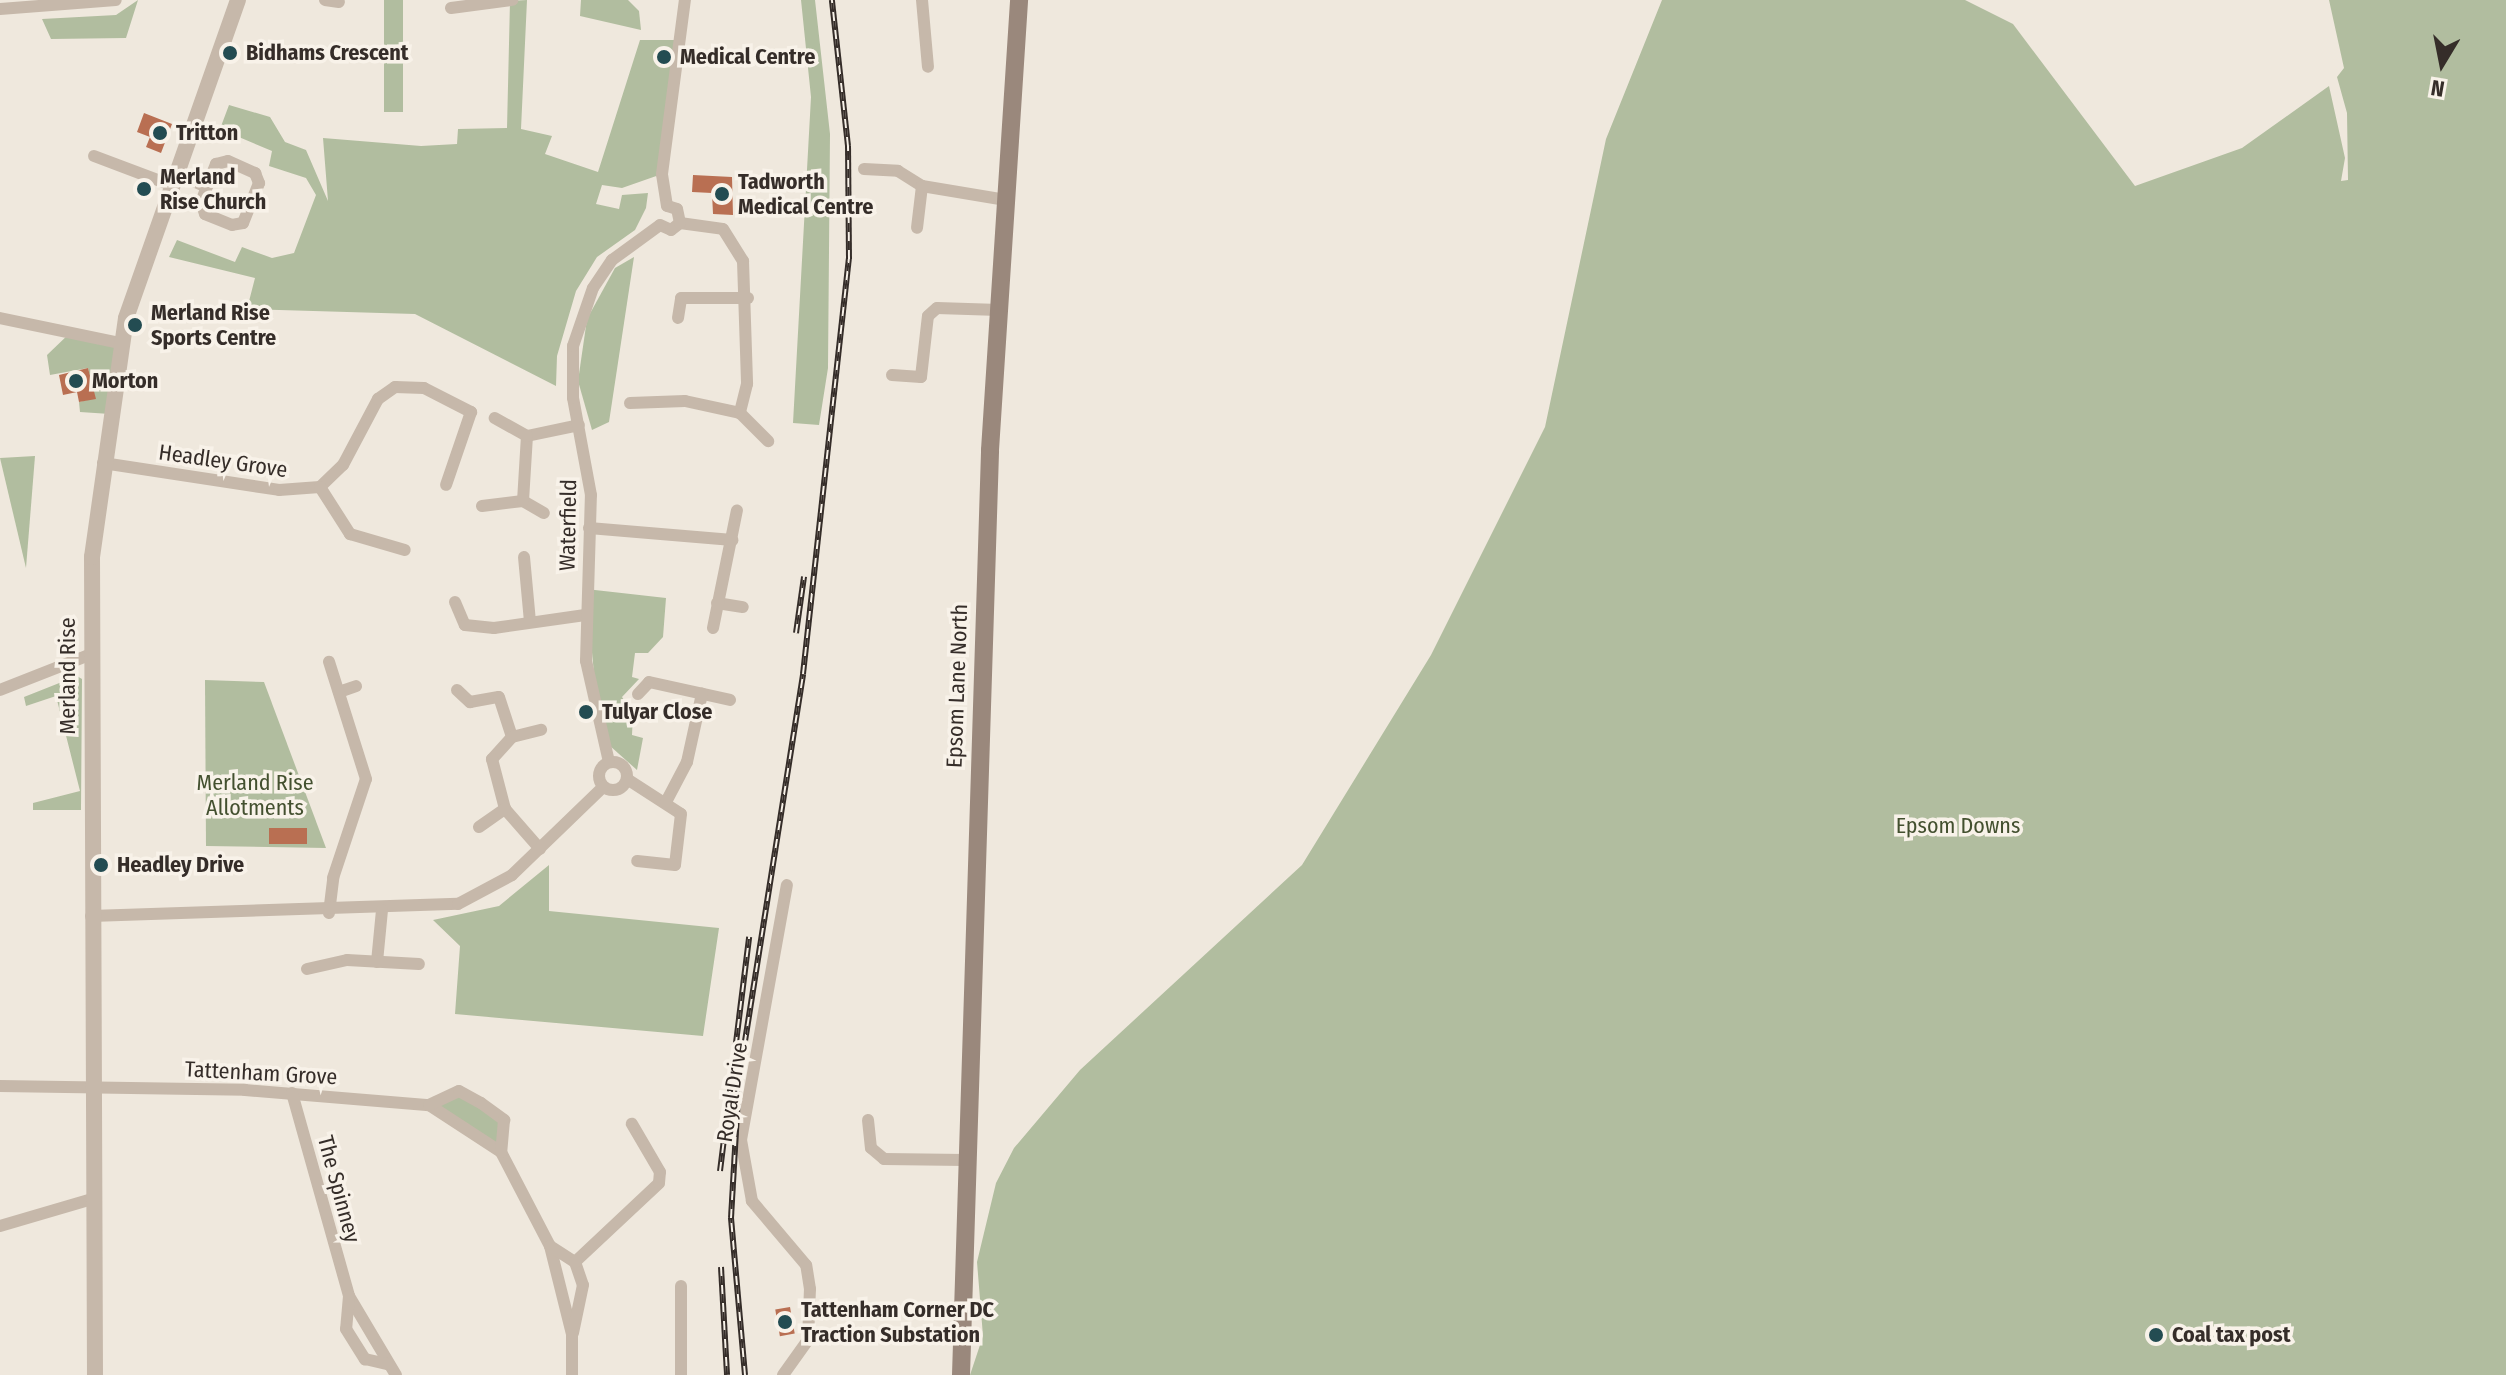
<!DOCTYPE html>
<style>
body{margin:0}
#map{position:relative;width:2506px;height:1375px;overflow:hidden;background:#efe8dd;font-family:"Fira Sans Condensed",sans-serif}
div>[style]{position:absolute}
[style*='--x']{left:calc(var(--x)*1px);top:calc(var(--y)*1px);width:calc(var(--w)*1px);rotate:calc(var(--a)*1deg)}
.green>*{inset:0;background:#b1bd9f;transform-origin:0 0}
.building>*{inset:0;background:#b96f52;transform-origin:0 0}
.minor>*{height:12px;margin:-6px;padding:0 6px;transform-origin:6px;border-radius:6px;background:#c6b8aa}
.minor>.ring{margin:-6px;padding:0;box-sizing:content-box;background:none;border:12px solid #c6b8aa;border-radius:50%}
.tertiary>*{height:16px;margin:-8px;padding:0 8px;transform-origin:8px;border-radius:8px;background:#c6b8aa}
.secondary>*{height:18px;margin:-9px;padding:0 9px;transform-origin:9px;border-radius:9px;background:#9a887c}
.rail>*{height:6px;margin-top:-3px;transform-origin:0;background:repeating-linear-gradient(90deg,#f8f2e9 0 9px,#352d29 0 18px);box-sizing:border-box;border-block:2px solid #352d29}
.dots>*{width:22px;height:22px;translate:-50% -50%;box-sizing:border-box;border:4px solid #f8f2e9;border-radius:50%}
span{translate:-50% -50%;white-space:nowrap;text-align:center;line-height:1.15;-webkit-text-stroke:7px #f8f2e9;paint-order:stroke}
.poi-label{font-size:22px;color:#352d29;font-weight:700}
.left{translate:0 -50%;text-align:left}
.street-label{font-size:22px;color:#352d29}
.park-label{font-size:22px;color:#43502f}
.north{position:absolute;left:2402px;top:24px;width:80px;height:80px;-webkit-text-stroke:6px #f8f2e9;paint-order:stroke;rotate:190deg;font-size:22px;font-weight:700;line-height:32px;text-align:center;color:#352d29}
.north::after{content:'';display:block;margin:auto;width:28px;height:36px;background:#352d29;clip-path:polygon(50% 0,100% 100%,50% 72%,0 100%)}
</style>
<div id="map">
<div class="green">
<div style="clip-path:polygon(138px 0,126px 38px,51px 39px,42px 19px,116px 15px)"></div>
<div style="left:384px;top:0;width:19px;height:112px"></div>
<div style="clip-path:polygon(527px 0,521px 129px,552px 136px,545px 154px,598px 172px,640px 40px,680px 40px,662px 174px,622px 188px,602px 185px,596px 204px,619px 209px,622px 195px,648px 193px,646px 208px,635px 230px,597px 257px,576px 291px,557px 356px,556px 386px,415px 314px,247px 309px,255px 278px,169px 257px,177px 240px,235px 262px,242px 247px,272px 258px,294px 253px,316px 195px,306px 178px,269px 166px,272px 151px,220px 129px,229px 105px,270px 117px,285px 142px,306px 150px,328px 201px,323px 138px,421px 146px,457px 144px,458px 129px,507px 128px,510px 1px)"></div>
<div style="clip-path:polygon(581px 0,628px 0,639px 11px,641px 30px,580px 16px)"></div>
<div style="clip-path:polygon(801px 0,815px 0,830px 134px,828px 368px,819px 425px,793px 423px,811px 97px)"></div>
<div style="clip-path:polygon(1662px 0,1965px 0,2013px 24px,2135px 186px,2242px 148px,2329px 86px,2345px 158px,2341px 181px,2348px 180px,2347px 113px,2337px 77px,2344px 68px,2329px 0,2506px 0,2506px 1375px,970px 1375px,983px 1336px,977px 1262px,996px 1183px,1014px 1148px,1080px 1070px,1302px 865px,1431px 655px,1545px 427px,1606px 139px)"></div>
<div style="clip-path:polygon(634px 257px,609px 422px,592px 430px,578px 381px,587px 319px,615px 268px)"></div>
<div style="clip-path:polygon(71px 332px,120px 343px,110px 414px,80px 412px,79px 402px,95px 398px,88px 368px,50px 375px,47px 355px)"></div>
<div style="clip-path:polygon(35px 456px,26px 568px,0 458px)"></div>
<div style="clip-path:polygon(586px 589px,666px 598px,663px 637px,648px 653px,635px 653px,632px 677px,639px 679px,622px 697px,633px 714px,632px 735px,643px 738px,637px 770px,600px 737px)"></div>
<div style="clip-path:polygon(77px 676px,82px 679px,81px 810px,33px 810px,33px 803px,80px 791px,56px 696px,26px 706px,24px 697px)"></div>
<div style="clip-path:polygon(205px 680px,264px 682px,326px 848px,206px 846px)"></div>
<div style="clip-path:polygon(549px 865px,549px 911px,719px 928px,703px 1036px,455px 1014px,460px 946px,433px 920px,499px 906px)"></div>
<div style="clip-path:polygon(459px 1091px,504px 1120px,501px 1152px,429px 1105px)"></div>
</div>
<div class="building">
<div style="clip-path:polygon(144px 113px,172px 124px,161px 153px,146px 147px,150px 137px,137px 132px)"></div>
<div style="clip-path:polygon(693px 175px,732px 177px,733px 215px,713px 214px,712px 193px,692px 192px)"></div>
<div style="clip-path:polygon(88px 368px,96px 399px,79px 402px,77px 392px,63px 395px,59px 375px)"></div>
<div style="left:269px;top:828px;width:38px;height:16px"></div>
<div style="left:790px;top:1307px;width:27px;height:15px;rotate:80deg"></div>
</div>
<div class="minor">
<div style="--x:325;--y:0;--w:14;--a:8"></div>
<div style="--x:922;--y:0;--w:67;--a:84.9"></div>
<div style="--x:451;--y:8;--w:62;--a:-7.5"></div>
<div style="--x:0;--y:9;--w:116;--a:-4.4"></div>
<div style="--x:94;--y:156;--w:79;--a:20.7"></div>
<div style="--x:228;--y:161;--w:30;--a:24"></div>
<div style="--x:255;--y:173;--w:11;--a:68"></div>
<div style="--x:259;--y:183;--w:43;--a:111.8"></div>
<div style="--x:243;--y:223;--w:11;--a:170"></div>
<div style="--x:232;--y:225;--w:29;--a:-158"></div>
<div style="--x:205;--y:214;--w:13;--a:-108"></div>
<div style="--x:201;--y:202;--w:41;--a:-68.5"></div>
<div style="--x:216;--y:164;--w:12;--a:-14"></div>
<div style="--x:864;--y:169;--w:34;--a:3"></div>
<div style="--x:898;--y:171;--w:28;--a:32"></div>
<div style="--x:922;--y:186;--w:42;--a:96.8"></div>
<div style="--x:173;--y:172;--w:37;--a:24"></div>
<div style="--x:922;--y:186;--w:85;--a:9.5"></div>
<div style="--x:667;--y:206;--w:32;--a:-99"></div>
<div style="--x:662;--y:174;--w:176;--a:-82.5"></div>
<div style="--x:680;--y:223;--w:43;--a:7.9"></div>
<div style="--x:723;--y:229;--w:38;--a:58"></div>
<div style="--x:743;--y:261;--w:123;--a:88.1"></div>
<div style="--x:747;--y:384;--w:30;--a:104"></div>
<div style="--x:660;--y:225;--w:12;--a:24"></div>
<div style="--x:671;--y:230;--w:11;--a:-38"></div>
<div style="--x:680;--y:223;--w:14;--a:-102"></div>
<div style="--x:677;--y:209;--w:10;--a:-163"></div>
<div style="--x:0;--y:318;--w:123;--a:11.8"></div>
<div style="--x:678;--y:318;--w:20;--a:-81"></div>
<div style="--x:681;--y:298;--w:67;--a:0"></div>
<div style="--x:892;--y:375;--w:29;--a:4"></div>
<div style="--x:921;--y:377;--w:61;--a:-83.5"></div>
<div style="--x:928;--y:316;--w:12;--a:-42"></div>
<div style="--x:937;--y:308;--w:62;--a:1.8"></div>
<div style="--x:630;--y:403;--w:55;--a:-2.1"></div>
<div style="--x:685;--y:401;--w:56;--a:12.3"></div>
<div style="--x:740;--y:413;--w:40;--a:45"></div>
<div style="--x:527;--y:436;--w:53;--a:-11.9"></div>
<div style="--x:103;--y:463;--w:178;--a:8.7"></div>
<div style="--x:279;--y:490;--w:41;--a:-4.2"></div>
<div style="--x:320;--y:487;--w:32;--a:-44"></div>
<div style="--x:343;--y:465;--w:75;--a:-62.1"></div>
<div style="--x:378;--y:399;--w:21;--a:-35"></div>
<div style="--x:395;--y:387;--w:29;--a:2"></div>
<div style="--x:424;--y:388;--w:53;--a:27.1"></div>
<div style="--x:471;--y:412;--w:77;--a:108.9"></div>
<div style="--x:320;--y:487;--w:56;--a:57.4"></div>
<div style="--x:350;--y:534;--w:57;--a:16.2"></div>
<div style="--x:523;--y:501;--w:24;--a:30"></div>
<div style="--x:482;--y:506;--w:41;--a:-7"></div>
<div style="--x:523;--y:501;--w:65;--a:-86.5"></div>
<div style="--x:527;--y:436;--w:37;--a:-151"></div>
<div style="--x:589;--y:528;--w:144;--a:4.8"></div>
<div style="--x:524;--y:557;--w:65;--a:84.7"></div>
<div style="--x:455;--y:602;--w:25;--a:67"></div>
<div style="--x:465;--y:625;--w:29;--a:6"></div>
<div style="--x:494;--y:628;--w:92;--a:-8.1"></div>
<div style="--x:717;--y:603;--w:26;--a:9"></div>
<div style="--x:713;--y:628;--w:120;--a:-78.5"></div>
<div style="--x:0;--y:690;--w:96;--a:-21.5"></div>
<div style="--x:457;--y:690;--w:18;--a:43"></div>
<div style="--x:470;--y:702;--w:29;--a:-10"></div>
<div style="--x:499;--y:697;--w:42;--a:72"></div>
<div style="--x:512;--y:737;--w:30;--a:132"></div>
<div style="--x:492;--y:759;--w:52;--a:75.4"></div>
<div style="--x:505;--y:809;--w:53;--a:48.8"></div>
<div style="--x:339;--y:692;--w:18;--a:-19"></div>
<div style="--x:638;--y:694;--w:16;--a:-47"></div>
<div style="--x:649;--y:682;--w:83;--a:12.5"></div>
<div style="--x:512;--y:737;--w:30;--a:-14"></div>
<div class="ring" style="left:599px;top:762px;width:16px;height:16px"></div>
<div style="--x:609;--y:762;--w:104;--a:-102.8"></div>
<div style="--x:586;--y:661;--w:166;--a:-88.3"></div>
<div style="--x:591;--y:495;--w:99;--a:-100.5"></div>
<div style="--x:573;--y:398;--w:52;--a:-90"></div>
<div style="--x:573;--y:346;--w:61;--a:-71"></div>
<div style="--x:593;--y:288;--w:34;--a:-56"></div>
<div style="--x:612;--y:260;--w:59;--a:-36.1"></div>
<div style="--x:627;--y:779;--w:64;--a:32.9"></div>
<div style="--x:681;--y:814;--w:51;--a:96.7"></div>
<div style="--x:675;--y:865;--w:38;--a:-174"></div>
<div style="--x:666;--y:802;--w:45;--a:-62.3"></div>
<div style="--x:687;--y:762;--w:70;--a:-77.6"></div>
<div style="--x:479;--y:827;--w:32;--a:-35"></div>
<div style="--x:329;--y:913;--w:35;--a:-83"></div>
<div style="--x:333;--y:878;--w:104;--a:-71.6"></div>
<div style="--x:366;--y:779;--w:123;--a:-107.5"></div>
<div style="--x:91;--y:916;--w:367;--a:-1.9"></div>
<div style="--x:458;--y:904;--w:61;--a:-28.2"></div>
<div style="--x:512;--y:875;--w:127;--a:-44"></div>
<div style="--x:377;--y:962;--w:52;--a:-84.5"></div>
<div style="--x:307;--y:969;--w:41;--a:-12.7"></div>
<div style="--x:347;--y:960;--w:72;--a:3.2"></div>
<div style="--x:0;--y:1086;--w:245;--a:0.9"></div>
<div style="--x:245;--y:1090;--w:185;--a:4.7"></div>
<div style="--x:429;--y:1105;--w:86;--a:33.1"></div>
<div style="--x:501;--y:1152;--w:106;--a:62.5"></div>
<div style="--x:550;--y:1246;--w:91;--a:76"></div>
<div style="--x:572;--y:1334;--w:41;--a:90"></div>
<div style="--x:292;--y:1093;--w:211;--a:74.3"></div>
<div style="--x:349;--y:1296;--w:92;--a:59.3"></div>
<div style="--x:429;--y:1105;--w:33;--a:-25"></div>
<div style="--x:459;--y:1091;--w:25;--a:29"></div>
<div style="--x:481;--y:1103;--w:29;--a:36"></div>
<div style="--x:504;--y:1120;--w:32;--a:95"></div>
<div style="--x:868;--y:1120;--w:28;--a:84"></div>
<div style="--x:871;--y:1148;--w:17;--a:40"></div>
<div style="--x:884;--y:1159;--w:81;--a:0.7"></div>
<div style="--x:0;--y:1226;--w:96;--a:-16.4"></div>
<div style="--x:550;--y:1246;--w:30;--a:33"></div>
<div style="--x:575;--y:1262;--w:24;--a:71"></div>
<div style="--x:583;--y:1285;--w:49;--a:101.8"></div>
<div style="--x:575;--y:1262;--w:115;--a:-43.2"></div>
<div style="--x:659;--y:1183;--w:11;--a:-85"></div>
<div style="--x:660;--y:1172;--w:56;--a:-120.3"></div>
<div style="--x:681;--y:1286;--w:89;--a:90"></div>
<div style="--x:349;--y:1296;--w:33;--a:95"></div>
<div style="--x:346;--y:1329;--w:36;--a:58"></div>
<div style="--x:365;--y:1359;--w:22;--a:13"></div>
<div style="--x:783;--y:1375;--w:43;--a:-54.5"></div>
<div style="--x:808;--y:1340;--w:51;--a:-87.8"></div>
<div style="--x:810;--y:1289;--w:24;--a:-99"></div>
<div style="--x:806;--y:1265;--w:84;--a:-130.2"></div>
<div style="--x:752;--y:1201;--w:62;--a:-100.2"></div>
<div style="--x:741;--y:1140;--w:259;--a:-79.8"></div>
</div>
<div class="tertiary">
<div style="--x:95;--y:1375;--w:818;--a:-90.21"></div>
<div style="--x:92;--y:557;--w:241;--a:-81.9"></div>
<div style="--x:126;--y:318;--w:337;--a:-70.6"></div>
</div>
<div class="secondary">
<div style="--x:961;--y:1375;--w:925;--a:-88.2"></div>
<div style="--x:990;--y:450;--w:451;--a:-86.3"></div>
</div>
<div class="rail">
<div style="--x:796;--y:633;--w:57;--a:-81.9"></div>
<div style="--x:720;--y:1171;--w:236;--a:-82.9"></div>
<div style="--x:721;--y:1267;--w:108;--a:86.8"></div>
<div style="--x:745;--y:1375;--w:158;--a:-95.1"></div>
<div style="--x:731;--y:1218;--w:139;--a:-86.7"></div>
<div style="--x:739;--y:1079;--w:410;--a:-81"></div>
<div style="--x:803;--y:674;--w:418;--a:-83.7"></div>
<div style="--x:849;--y:259;--w:113;--a:-90.5"></div>
<div style="--x:848;--y:146;--w:147;--a:-96.3"></div>
</div>
<div class="dots">
<div style="left:230px;top:53px;background:#234c52"></div>
<div style="left:664px;top:57px;background:#234c52"></div>
<div style="left:160px;top:133px;background:#234c52"></div>
<div style="left:144px;top:189px;background:#234c52"></div>
<div style="left:722px;top:194px;background:#234c52"></div>
<div style="left:135px;top:325px;background:#234c52"></div>
<div style="left:76px;top:381px;background:#234c52"></div>
<div style="left:586px;top:712px;background:#234c52"></div>
<div style="left:101px;top:865px;background:#234c52"></div>
<div style="left:785px;top:1322px;background:#234c52"></div>
<div style="left:2156px;top:1335px;background:#234c52"></div>
</div>
<div class="poi-label">
<span class="left" style="left:246px;top:53px">Bidhams Crescent</span>
<span class="left" style="left:680px;top:57px">Medical Centre</span>
<span class="left" style="left:176px;top:133px">Tritton</span>
<span class="left" style="left:160px;top:189px">Merland<br>Rise Church</span>
<span class="left" style="left:738px;top:194px">Tadworth<br>Medical Centre</span>
<span class="left" style="left:151px;top:325px">Merland Rise<br>Sports Centre</span>
<span class="left" style="left:92px;top:381px">Morton</span>
<span class="left" style="left:602px;top:712px">Tulyar Close</span>
<span class="left" style="left:117px;top:865px">Headley Drive</span>
<span class="left" style="left:801px;top:1322px">Tattenham Corner DC<br>Traction Substation</span>
<span class="left" style="left:2172px;top:1335px">Coal tax post</span>
</div>
<div class="street-label">
<span style="left:223px;top:461px;rotate:8deg">Headley Grove</span>
<span style="left:568px;top:525px;rotate:-89deg">Waterfield</span>
<span style="left:68px;top:676px;rotate:-90deg">Merland Rise</span>
<span style="left:957px;top:686px;rotate:-88deg">Epsom Lane North</span>
<span style="left:261px;top:1073px;rotate:3deg">Tattenham Grove</span>
<span style="left:732px;top:1092px;rotate:-81deg">Royal Drive</span>
<span style="left:339px;top:1189px;rotate:75deg">The Spinney</span>
</div>
<div class="park-label">
<span style="left:255px;top:795px">Merland Rise<br>Allotments</span>
<span style="left:1958px;top:826px">Epsom Downs</span>
</div>
<div class="north">N</div>
</div>
